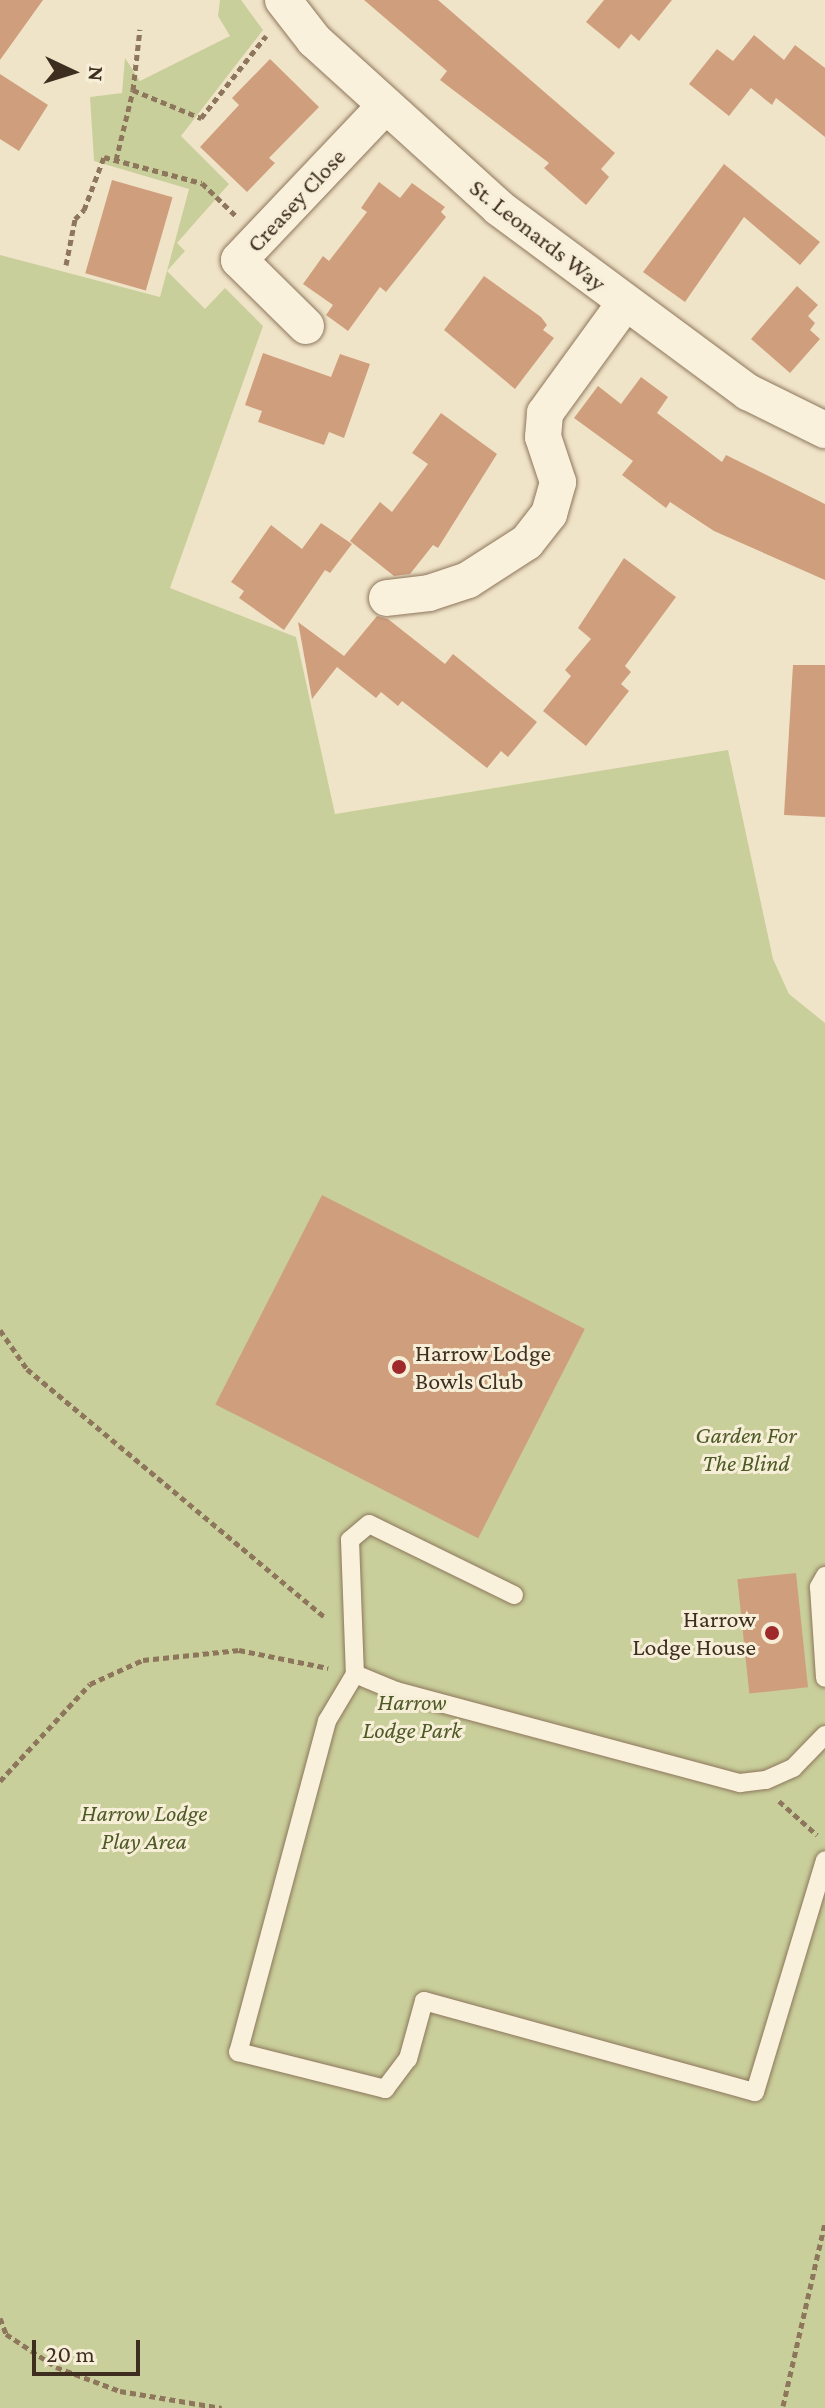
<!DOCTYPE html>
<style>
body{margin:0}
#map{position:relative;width:825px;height:2408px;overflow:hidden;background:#f0e4c8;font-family:"Crimson Pro",serif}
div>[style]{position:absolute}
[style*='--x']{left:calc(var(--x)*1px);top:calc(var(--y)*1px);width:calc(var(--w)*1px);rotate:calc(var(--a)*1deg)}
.green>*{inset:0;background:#c9cf9b}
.building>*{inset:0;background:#cf9f7d;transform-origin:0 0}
.path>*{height:5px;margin-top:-2.5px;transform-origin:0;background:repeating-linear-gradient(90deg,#8d765c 0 6px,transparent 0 10px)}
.roads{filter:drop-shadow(0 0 2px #8d765c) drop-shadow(0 0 2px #8d765c)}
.lane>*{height:18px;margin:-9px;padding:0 9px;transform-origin:9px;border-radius:9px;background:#faf1dc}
.street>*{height:36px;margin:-18px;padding:0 18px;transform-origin:18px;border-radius:18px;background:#faf1dc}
.dots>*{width:22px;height:22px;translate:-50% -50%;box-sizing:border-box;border:4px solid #f7eed8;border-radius:50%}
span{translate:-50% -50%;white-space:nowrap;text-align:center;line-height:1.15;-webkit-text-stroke:6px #f7eed8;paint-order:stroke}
.street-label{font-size:24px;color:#3d2e20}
.poi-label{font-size:24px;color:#3d2e20}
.left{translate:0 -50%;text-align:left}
.right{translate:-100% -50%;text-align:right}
.park-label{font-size:24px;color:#4d5a26;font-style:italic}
.north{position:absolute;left:32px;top:32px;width:80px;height:80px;-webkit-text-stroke:6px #f7eed8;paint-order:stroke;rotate:94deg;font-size:22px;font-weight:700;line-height:32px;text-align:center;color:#3d2e20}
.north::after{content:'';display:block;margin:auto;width:28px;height:36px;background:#3d2e20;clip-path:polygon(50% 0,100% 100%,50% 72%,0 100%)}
.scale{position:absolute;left:32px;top:2340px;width:108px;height:36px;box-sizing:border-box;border:4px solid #3d2e20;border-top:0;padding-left:10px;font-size:24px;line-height:28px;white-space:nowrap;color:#3d2e20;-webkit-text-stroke:6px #f7eed8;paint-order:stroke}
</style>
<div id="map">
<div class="green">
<div style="clip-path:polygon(220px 0,241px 0,263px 30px,181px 136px,229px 184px,177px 243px,185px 251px,167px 271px,205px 309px,225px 288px,263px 326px,170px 588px,296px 637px,335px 814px,728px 750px,773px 959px,789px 994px,825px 1023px,825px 2408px,0 2408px,0 255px,160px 297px,189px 189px,94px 161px,90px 97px,122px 93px,125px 58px,140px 81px,230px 36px,218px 16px)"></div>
</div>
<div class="building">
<div style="clip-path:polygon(0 0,43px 0,0 60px)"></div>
<div style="clip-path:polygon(364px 0,438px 0,615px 153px,601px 169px,609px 177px,586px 205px,544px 168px,549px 163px,440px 80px,447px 71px)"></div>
<div style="clip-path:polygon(604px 0,672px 0,639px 41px,631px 34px,619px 49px,586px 22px)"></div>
<div style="clip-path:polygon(754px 35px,784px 60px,795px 45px,825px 68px,825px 137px,776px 98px,772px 105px,751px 88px,729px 116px,689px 84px,717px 49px,733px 61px)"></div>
<div style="clip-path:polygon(270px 59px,319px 107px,269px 158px,275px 163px,247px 192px,200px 147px,239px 105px,232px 98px)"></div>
<div style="clip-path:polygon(0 74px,48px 105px,19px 151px,0 139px)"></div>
<div style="clip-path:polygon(724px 164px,820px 242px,800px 265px,744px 217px,685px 302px,643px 272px)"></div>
<div style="left:112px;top:180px;width:63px;height:97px;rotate:16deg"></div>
<div style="clip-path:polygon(379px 182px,400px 198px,412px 183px,445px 207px,441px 212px,446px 217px,386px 292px,380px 287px,348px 331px,326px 315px,333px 305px,303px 284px,323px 256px,329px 261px,367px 212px,361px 208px)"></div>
<div style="clip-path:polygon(484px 276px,541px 317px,547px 325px,543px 330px,554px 338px,515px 389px,444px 330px)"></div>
<div style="clip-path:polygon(797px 286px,818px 305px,808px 316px,815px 323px,810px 330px,820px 339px,790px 373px,751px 339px)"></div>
<div style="clip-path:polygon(263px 353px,331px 377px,340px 354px,370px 364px,344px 438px,329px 432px,324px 445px,258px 422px,262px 411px,245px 405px)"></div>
<div style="clip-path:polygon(641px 377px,668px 397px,657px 413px,722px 462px,726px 455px,825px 504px,825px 580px,714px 531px,670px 502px,666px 508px,622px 475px,633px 461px,574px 418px,598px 386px,621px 404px)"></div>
<div style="clip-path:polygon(441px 413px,497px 454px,438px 548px,433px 545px,410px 574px,394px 576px,350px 541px,380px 502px,392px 512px,428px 464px,412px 453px)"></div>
<div style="clip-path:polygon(321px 523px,352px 544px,330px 573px,325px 570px,284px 630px,239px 598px,244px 591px,231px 582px,271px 525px,302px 549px)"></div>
<div style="clip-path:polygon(624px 558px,676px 597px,625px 666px,631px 672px,621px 684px,629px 691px,586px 746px,543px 711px,571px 676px,565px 670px,591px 639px,578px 628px)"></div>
<div style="clip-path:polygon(377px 616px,388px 619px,445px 664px,453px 654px,537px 722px,508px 757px,501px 751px,487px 768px,402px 701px,398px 706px,381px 692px,376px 698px,337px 667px,312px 699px,298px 622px,344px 656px)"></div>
<div style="clip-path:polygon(793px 665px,825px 665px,825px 817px,784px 815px)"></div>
<div style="left:322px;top:1195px;width:295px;height:235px;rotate:27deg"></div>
<div style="left:796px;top:1573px;width:115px;height:59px;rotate:84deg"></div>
</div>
<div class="path">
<div style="--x:133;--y:90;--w:74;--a:22.4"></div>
<div style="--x:201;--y:118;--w:105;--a:-51.6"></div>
<div style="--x:116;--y:160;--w:72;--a:-76.3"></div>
<div style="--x:133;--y:90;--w:61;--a:-83.5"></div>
<div style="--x:66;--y:265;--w:47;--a:-78.9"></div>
<div style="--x:75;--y:219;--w:13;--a:-45"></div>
<div style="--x:84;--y:210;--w:57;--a:-69.3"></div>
<div style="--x:104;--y:157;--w:101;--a:14.9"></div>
<div style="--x:202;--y:183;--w:47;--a:44.1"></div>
<div style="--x:0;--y:1330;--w:47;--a:55.3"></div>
<div style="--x:27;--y:1369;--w:388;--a:39.8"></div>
<div style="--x:0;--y:1781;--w:132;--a:-47.1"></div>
<div style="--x:90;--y:1684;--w:58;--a:-24.4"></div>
<div style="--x:143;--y:1660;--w:97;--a:-5.9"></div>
<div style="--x:239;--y:1650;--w:91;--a:11.4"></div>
<div style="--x:779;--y:1801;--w:51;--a:41.8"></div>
<div style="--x:0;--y:2318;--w:17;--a:69"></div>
<div style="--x:6;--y:2334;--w:60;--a:33.4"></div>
<div style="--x:56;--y:2367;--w:68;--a:20.6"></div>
<div style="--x:120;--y:2391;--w:103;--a:9.5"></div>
<div style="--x:783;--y:2406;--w:189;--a:-77.1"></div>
</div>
<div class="roads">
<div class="lane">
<div style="--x:825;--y:1576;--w:13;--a:119"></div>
<div style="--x:819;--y:1587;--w:91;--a:86.2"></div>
<div style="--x:514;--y:1595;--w:161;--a:-153.9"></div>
<div style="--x:369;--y:1524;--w:25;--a:140"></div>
<div style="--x:350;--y:1540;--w:134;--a:87.9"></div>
<div style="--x:355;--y:1674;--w:55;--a:120.8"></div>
<div style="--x:327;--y:1721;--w:343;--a:105"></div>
<div style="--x:238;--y:2052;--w:152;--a:14.1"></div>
<div style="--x:385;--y:2089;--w:38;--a:-53"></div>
<div style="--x:408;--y:2059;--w:60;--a:-74.6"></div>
<div style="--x:424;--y:2001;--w:343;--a:15.4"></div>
<div style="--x:755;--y:2092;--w:242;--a:-73.2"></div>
<div style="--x:355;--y:1674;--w:44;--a:22.5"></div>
<div style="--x:396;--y:1691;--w:356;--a:15"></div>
<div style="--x:740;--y:1783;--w:26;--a:-7"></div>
<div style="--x:766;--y:1780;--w:30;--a:-24"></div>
<div style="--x:793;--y:1768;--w:46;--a:-45.9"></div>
</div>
<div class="street">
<div style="--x:283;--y:0;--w:51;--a:52.2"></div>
<div style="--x:314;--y:40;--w:250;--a:42.2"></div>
<div style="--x:499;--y:208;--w:310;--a:36.5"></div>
<div style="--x:748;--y:392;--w:86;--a:26.3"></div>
<div style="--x:306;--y:326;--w:94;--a:-135.4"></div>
<div style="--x:239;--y:260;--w:212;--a:-46.5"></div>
<div style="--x:387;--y:598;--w:42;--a:-6.8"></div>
<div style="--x:429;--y:593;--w:41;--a:-18.4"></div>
<div style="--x:468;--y:580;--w:70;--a:-32.8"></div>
<div style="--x:527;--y:542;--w:36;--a:-52"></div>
<div style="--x:549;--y:514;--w:33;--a:-74"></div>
<div style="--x:558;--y:482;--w:47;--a:-108.4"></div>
<div style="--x:543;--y:437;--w:24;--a:-85"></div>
<div style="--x:545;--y:413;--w:136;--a:-54"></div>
</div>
</div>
<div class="dots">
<div style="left:399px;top:1367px;background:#9e2a2b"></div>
<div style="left:772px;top:1633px;background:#9e2a2b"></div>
</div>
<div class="street-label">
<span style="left:296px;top:200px;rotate:-47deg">Creasey Close</span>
<span style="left:538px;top:235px;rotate:38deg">St. Leonards Way</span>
</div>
<div class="poi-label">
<span class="left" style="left:415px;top:1367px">Harrow Lodge<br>Bowls Club</span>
<span class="right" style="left:756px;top:1633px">Harrow<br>Lodge House</span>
</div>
<div class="park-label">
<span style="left:746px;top:1449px">Garden For<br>The Blind</span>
<span style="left:412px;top:1716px">Harrow<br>Lodge Park</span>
<span style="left:144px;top:1827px">Harrow Lodge<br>Play Area</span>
</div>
<div class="north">N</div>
<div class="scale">20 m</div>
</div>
